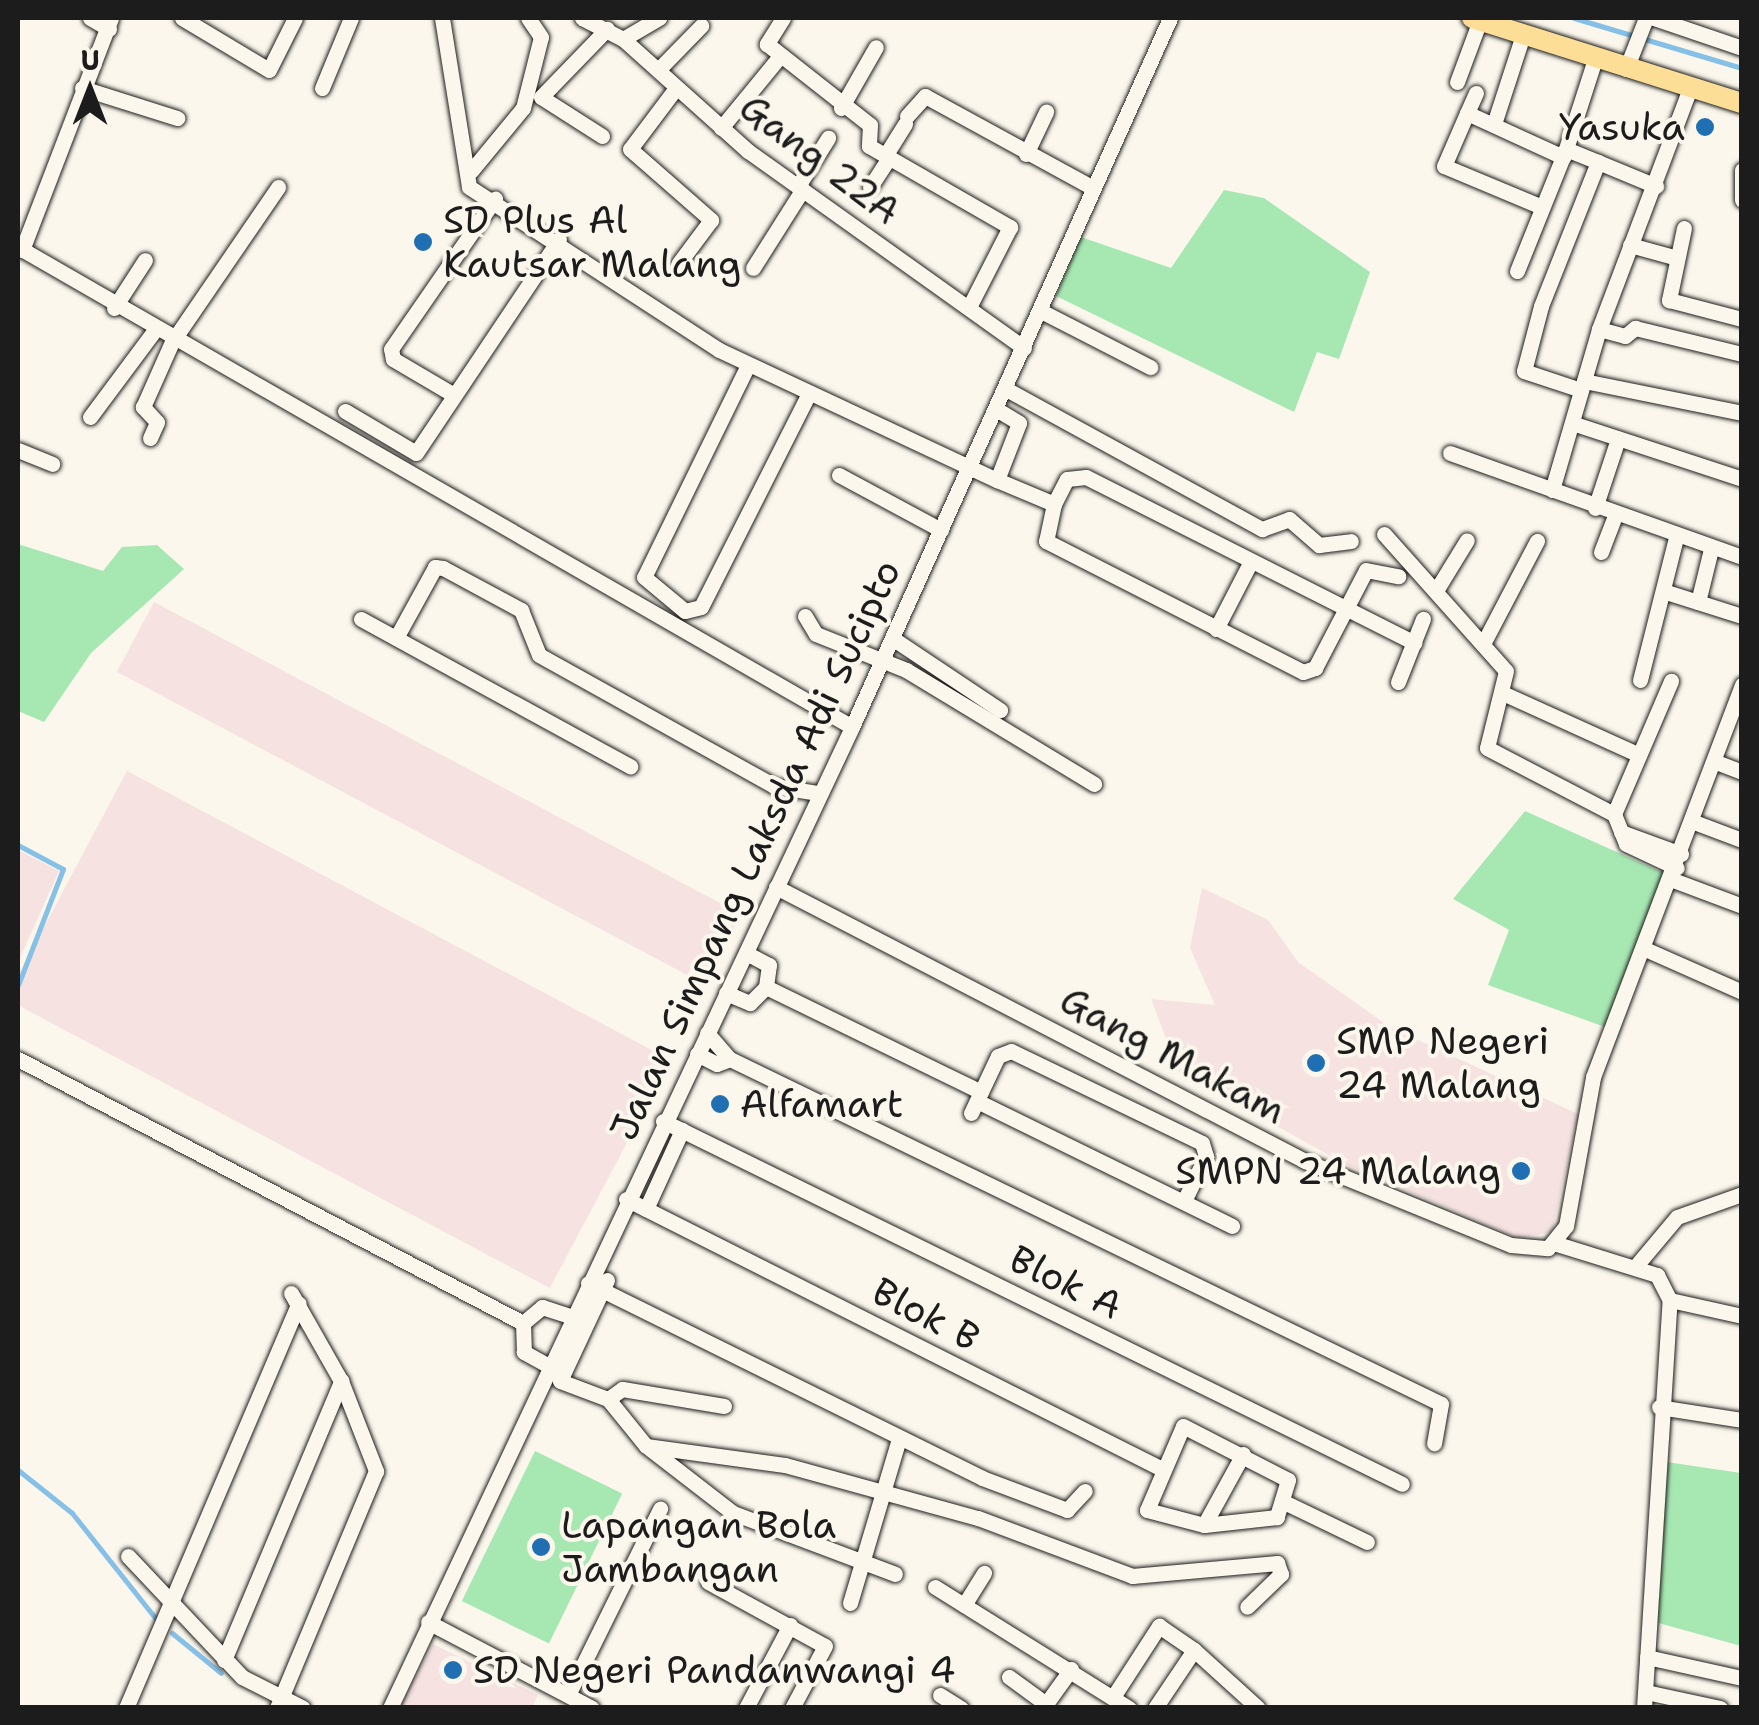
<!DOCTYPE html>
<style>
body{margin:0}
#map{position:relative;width:1759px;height:1725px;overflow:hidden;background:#fbf7ec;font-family:"Shantell Sans",sans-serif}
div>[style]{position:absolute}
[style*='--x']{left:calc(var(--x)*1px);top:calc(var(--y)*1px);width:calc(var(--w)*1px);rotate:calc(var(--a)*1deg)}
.built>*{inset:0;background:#f5e2e1;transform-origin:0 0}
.green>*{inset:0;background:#a7e8b2;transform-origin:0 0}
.stream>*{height:5px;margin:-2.5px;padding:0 2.5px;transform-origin:2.5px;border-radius:2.5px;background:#87c0e6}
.roads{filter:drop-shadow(0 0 2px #1c1c1c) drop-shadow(0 0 2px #1c1c1c)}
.minor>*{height:15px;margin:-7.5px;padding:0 7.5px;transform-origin:7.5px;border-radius:7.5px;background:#fbf7ec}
.major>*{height:20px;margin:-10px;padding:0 10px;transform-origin:10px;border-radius:10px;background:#fcde96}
.dots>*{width:28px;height:28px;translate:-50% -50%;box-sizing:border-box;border:5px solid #fbf7ec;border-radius:50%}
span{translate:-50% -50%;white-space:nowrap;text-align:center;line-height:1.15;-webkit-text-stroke:8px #fbf7ec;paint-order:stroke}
.poi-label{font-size:38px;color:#1c1c1c}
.right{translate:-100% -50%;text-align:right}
.left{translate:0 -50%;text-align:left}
.street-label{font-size:38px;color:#1c1c1c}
.frame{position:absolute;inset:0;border:20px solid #1c1c1c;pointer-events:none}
.north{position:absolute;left:40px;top:40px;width:100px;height:100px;-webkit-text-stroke:8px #fbf7ec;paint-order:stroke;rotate:0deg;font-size:28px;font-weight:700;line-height:40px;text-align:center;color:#1c1c1c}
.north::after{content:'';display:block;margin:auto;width:35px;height:45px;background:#1c1c1c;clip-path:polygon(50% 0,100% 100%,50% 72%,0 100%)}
</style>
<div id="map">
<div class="built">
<div style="left:154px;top:602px;width:665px;height:79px;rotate:28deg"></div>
<div style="left:127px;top:771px;width:616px;height:258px;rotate:28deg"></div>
<div style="clip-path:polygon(18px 850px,59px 871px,18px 962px)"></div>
<div style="clip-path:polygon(1202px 888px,1268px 920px,1298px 962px,1390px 1027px,1578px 1114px,1552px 1232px,1518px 1238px,1347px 1165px,1179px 1072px,1151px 999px,1215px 1005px,1190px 948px)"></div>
<div style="clip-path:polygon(433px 1644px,538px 1695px,532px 1707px,400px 1707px)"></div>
</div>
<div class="green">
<div style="clip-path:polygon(1224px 190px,1264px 198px,1370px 272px,1339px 359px,1317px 352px,1294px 412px,1056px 296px,1081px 237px,1171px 268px)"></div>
<div style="clip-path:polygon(18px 544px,103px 571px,122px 547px,157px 545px,184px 569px,91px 653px,44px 722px,18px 711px)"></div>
<div style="clip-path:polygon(1525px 811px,1666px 874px,1605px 1027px,1488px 985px,1509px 930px,1453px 899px)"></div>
<div style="left:535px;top:1451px;width:97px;height:167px;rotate:26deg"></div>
<div style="clip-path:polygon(1660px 1461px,1741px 1473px,1741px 1646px,1655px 1622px)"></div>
</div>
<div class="stream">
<div style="--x:1574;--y:18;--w:175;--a:16.6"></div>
<div style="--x:18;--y:845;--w:51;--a:28.1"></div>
<div style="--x:63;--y:869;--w:124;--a:111.2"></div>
<div style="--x:18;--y:1470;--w:69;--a:38.5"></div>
<div style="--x:72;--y:1513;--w:135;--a:51.6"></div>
<div style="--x:172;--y:1633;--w:63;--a:39.2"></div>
</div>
<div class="roads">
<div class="minor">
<div style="--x:90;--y:18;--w:22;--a:30"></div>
<div style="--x:182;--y:18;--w:101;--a:30.9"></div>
<div style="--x:269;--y:70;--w:58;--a:-63.4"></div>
<div style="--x:442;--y:18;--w:171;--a:80.9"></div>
<div style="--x:469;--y:187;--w:298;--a:33.1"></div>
<div style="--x:719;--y:350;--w:307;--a:25.1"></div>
<div style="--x:582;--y:18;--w:46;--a:27.1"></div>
<div style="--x:623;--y:39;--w:168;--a:41.9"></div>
<div style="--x:748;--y:151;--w:339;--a:35.5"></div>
<div style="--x:783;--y:18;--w:31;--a:122"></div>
<div style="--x:767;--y:44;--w:131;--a:38.2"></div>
<div style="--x:870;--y:125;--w:21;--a:93"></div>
<div style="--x:869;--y:146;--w:163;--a:29.9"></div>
<div style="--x:1010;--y:227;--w:90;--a:117.1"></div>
<div style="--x:1654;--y:18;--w:93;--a:18.8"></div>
<div style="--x:623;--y:39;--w:42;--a:-30.3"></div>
<div style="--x:1595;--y:59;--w:95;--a:107.9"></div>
<div style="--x:1566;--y:149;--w:35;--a:22"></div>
<div style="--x:1626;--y:69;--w:55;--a:-68.6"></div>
<div style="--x:658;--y:70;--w:62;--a:-45.7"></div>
<div style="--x:1457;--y:82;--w:66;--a:-69.6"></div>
<div style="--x:82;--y:88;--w:100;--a:17.5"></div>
<div style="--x:322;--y:88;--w:76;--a:-67.5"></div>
<div style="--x:676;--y:88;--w:76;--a:127"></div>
<div style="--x:630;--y:149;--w:108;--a:41.2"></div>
<div style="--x:711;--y:220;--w:54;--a:126.7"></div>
<div style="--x:841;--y:108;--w:70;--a:-60.2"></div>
<div style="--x:1467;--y:113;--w:22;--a:-66"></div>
<div style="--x:907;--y:116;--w:27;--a:-48"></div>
<div style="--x:925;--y:96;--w:192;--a:28.7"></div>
<div style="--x:1494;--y:124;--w:94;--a:-72"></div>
<div style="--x:721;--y:128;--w:94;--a:-50.6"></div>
<div style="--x:602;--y:136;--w:72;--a:-147.4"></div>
<div style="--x:541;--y:97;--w:95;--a:-45.9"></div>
<div style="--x:1026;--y:154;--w:47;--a:-64.5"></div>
<div style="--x:885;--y:156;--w:38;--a:-58"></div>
<div style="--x:1742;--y:170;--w:30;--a:90"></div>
<div style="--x:471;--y:171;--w:82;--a:-50.5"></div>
<div style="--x:523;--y:108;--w:73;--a:-75.8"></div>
<div style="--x:541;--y:37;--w:23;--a:-124"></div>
<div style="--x:798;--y:186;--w:57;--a:-58"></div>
<div style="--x:870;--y:187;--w:33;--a:-57"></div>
<div style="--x:1542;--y:207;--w:106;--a:-157.3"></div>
<div style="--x:1444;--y:166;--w:58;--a:-66.5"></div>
<div style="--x:1467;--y:113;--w:106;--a:24.6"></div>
<div style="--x:1684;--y:228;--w:74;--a:101.8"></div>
<div style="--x:1669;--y:300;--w:75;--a:14.6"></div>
<div style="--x:1630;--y:245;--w:49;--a:15.5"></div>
<div style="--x:18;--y:247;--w:962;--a:29.92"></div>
<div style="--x:22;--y:250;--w:248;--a:-69"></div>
<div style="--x:753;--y:268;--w:93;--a:-57.7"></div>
<div style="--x:1517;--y:271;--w:131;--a:-68.1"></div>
<div style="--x:114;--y:308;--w:57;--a:-57.1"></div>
<div style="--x:1041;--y:311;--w:123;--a:27.2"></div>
<div style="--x:1599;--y:329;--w:27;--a:15"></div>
<div style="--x:1625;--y:336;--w:13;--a:-39"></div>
<div style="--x:1635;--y:328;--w:110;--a:13.7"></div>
<div style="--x:748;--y:365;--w:236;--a:116.1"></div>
<div style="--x:644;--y:577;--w:53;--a:39.7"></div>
<div style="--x:685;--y:611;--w:16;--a:-14"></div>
<div style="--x:701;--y:607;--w:240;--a:-63.2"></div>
<div style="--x:1584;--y:381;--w:161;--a:11.4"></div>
<div style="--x:1006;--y:389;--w:292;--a:28.7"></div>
<div style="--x:1262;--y:529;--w:29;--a:-20"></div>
<div style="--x:1289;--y:519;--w:40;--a:41"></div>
<div style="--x:1319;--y:545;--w:32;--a:-7"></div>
<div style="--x:1581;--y:390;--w:60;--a:-161.6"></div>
<div style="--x:1524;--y:371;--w:67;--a:-75.3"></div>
<div style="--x:1541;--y:306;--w:155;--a:-68.4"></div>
<div style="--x:1598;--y:162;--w:63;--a:22.5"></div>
<div style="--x:454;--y:395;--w:71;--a:-149.5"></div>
<div style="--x:393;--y:359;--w:10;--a:-101"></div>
<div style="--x:391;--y:349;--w:183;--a:-55.3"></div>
<div style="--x:996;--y:409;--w:27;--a:31"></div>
<div style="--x:1019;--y:423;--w:61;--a:111.1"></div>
<div style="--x:997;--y:480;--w:62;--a:22.8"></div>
<div style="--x:1054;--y:504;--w:38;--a:102"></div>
<div style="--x:1046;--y:541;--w:288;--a:27"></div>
<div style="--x:1303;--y:672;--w:13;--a:-18"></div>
<div style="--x:1315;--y:668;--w:110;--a:-62.5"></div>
<div style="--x:1366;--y:570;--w:33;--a:11"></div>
<div style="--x:345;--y:411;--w:82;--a:30.6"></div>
<div style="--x:416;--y:453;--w:257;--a:-56.2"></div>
<div style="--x:90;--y:417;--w:107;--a:-53.3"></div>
<div style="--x:1572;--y:423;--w:179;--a:18.2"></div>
<div style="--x:150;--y:438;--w:17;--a:-66"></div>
<div style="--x:157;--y:422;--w:21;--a:-133"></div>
<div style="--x:143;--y:407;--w:71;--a:-66"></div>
<div style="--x:172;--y:342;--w:188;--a:-55.6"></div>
<div style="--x:18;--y:450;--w:37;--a:22"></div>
<div style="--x:1450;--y:453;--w:310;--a:19.6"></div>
<div style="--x:839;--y:475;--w:116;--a:28.3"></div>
<div style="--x:1552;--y:490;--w:168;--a:-73.7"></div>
<div style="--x:1599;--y:329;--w:258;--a:-69.3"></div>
<div style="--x:1054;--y:504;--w:28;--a:-63"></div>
<div style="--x:1067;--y:479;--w:19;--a:-6"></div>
<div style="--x:1086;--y:477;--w:368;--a:26.8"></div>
<div style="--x:1595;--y:508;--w:73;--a:-71.6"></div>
<div style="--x:1384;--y:534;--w:183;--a:48.3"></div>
<div style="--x:1506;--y:671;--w:79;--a:103.9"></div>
<div style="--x:1487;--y:748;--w:143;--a:27.5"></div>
<div style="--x:1614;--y:814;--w:32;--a:68"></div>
<div style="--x:1626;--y:844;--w:56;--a:25.2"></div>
<div style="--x:1601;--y:552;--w:39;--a:-69"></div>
<div style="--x:1437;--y:589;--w:57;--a:-58.5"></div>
<div style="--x:1663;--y:591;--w:83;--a:17.6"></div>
<div style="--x:1698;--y:602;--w:55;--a:-76.2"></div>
<div style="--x:805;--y:616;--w:21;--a:59"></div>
<div style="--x:816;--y:634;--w:97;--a:21.8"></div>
<div style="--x:906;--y:670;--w:220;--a:31.2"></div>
<div style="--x:361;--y:619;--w:307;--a:28.7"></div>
<div style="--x:1216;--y:629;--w:74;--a:-62.7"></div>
<div style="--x:396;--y:638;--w:81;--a:-61.2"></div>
<div style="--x:435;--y:567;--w:8;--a:7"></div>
<div style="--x:443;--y:568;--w:89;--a:28.3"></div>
<div style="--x:521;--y:610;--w:48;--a:68.2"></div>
<div style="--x:539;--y:655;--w:269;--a:29.1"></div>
<div style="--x:774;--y:786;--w:45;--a:9"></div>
<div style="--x:892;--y:638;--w:130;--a:33.7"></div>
<div style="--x:1485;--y:640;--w:112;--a:-62.3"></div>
<div style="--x:1640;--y:680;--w:146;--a:-75.8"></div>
<div style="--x:1398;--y:682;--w:68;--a:-68.4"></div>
<div style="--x:1507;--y:695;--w:145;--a:24.4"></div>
<div style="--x:1716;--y:762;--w:28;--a:21"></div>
<div style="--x:1614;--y:814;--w:145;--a:-66.8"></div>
<div style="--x:1694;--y:822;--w:51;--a:20.6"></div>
<div style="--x:1621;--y:832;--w:64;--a:20.1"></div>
<div style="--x:1673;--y:880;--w:74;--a:20.6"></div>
<div style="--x:776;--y:887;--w:596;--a:27.38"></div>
<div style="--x:1305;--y:1161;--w:222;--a:22.2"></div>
<div style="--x:1511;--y:1245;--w:37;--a:5"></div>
<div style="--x:1548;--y:1248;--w:28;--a:-51"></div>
<div style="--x:1566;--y:1226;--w:151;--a:-79.7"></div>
<div style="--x:1593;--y:1077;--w:420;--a:-69.2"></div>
<div style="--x:1645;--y:949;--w:106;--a:23.9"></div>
<div style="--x:746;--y:953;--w:26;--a:28"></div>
<div style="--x:769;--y:965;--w:22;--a:98"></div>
<div style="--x:766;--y:987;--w:239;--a:26"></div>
<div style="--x:726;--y:993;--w:26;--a:23"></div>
<div style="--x:750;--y:1003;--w:23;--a:-45"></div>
<div style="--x:707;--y:1033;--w:35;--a:49"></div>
<div style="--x:730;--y:1059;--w:790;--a:25.88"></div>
<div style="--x:1441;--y:1404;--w:40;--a:100"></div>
<div style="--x:697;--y:1054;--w:22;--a:27"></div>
<div style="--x:717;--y:1064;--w:14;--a:-21"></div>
<div style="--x:18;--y:1059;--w:570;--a:27.6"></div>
<div style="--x:977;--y:1101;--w:284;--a:26.1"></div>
<div style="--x:971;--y:1113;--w:63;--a:-64.7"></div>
<div style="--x:998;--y:1056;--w:14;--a:-21"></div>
<div style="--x:1011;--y:1051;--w:212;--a:25.7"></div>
<div style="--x:1202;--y:1143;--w:14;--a:73"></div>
<div style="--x:1206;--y:1156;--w:50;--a:116.1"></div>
<div style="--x:663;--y:1121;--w:823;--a:26.16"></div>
<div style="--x:626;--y:1199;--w:598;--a:26.74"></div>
<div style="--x:646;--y:1209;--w:87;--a:-65.5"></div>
<div style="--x:1557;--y:1244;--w:105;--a:17.2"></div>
<div style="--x:1657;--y:1275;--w:28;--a:63"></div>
<div style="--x:1670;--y:1300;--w:74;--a:12.5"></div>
<div style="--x:1635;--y:1267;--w:65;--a:-50"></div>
<div style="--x:1677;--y:1217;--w:69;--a:-19.5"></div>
<div style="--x:607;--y:1280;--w:111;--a:115"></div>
<div style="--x:560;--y:1381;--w:51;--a:20.6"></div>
<div style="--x:588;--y:1283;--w:440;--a:26.3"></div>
<div style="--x:982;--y:1478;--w:91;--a:20.6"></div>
<div style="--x:1067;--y:1510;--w:26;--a:-47"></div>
<div style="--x:291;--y:1293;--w:101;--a:60.4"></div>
<div style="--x:549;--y:1366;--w:29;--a:-151"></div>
<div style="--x:524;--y:1352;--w:29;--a:-92"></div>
<div style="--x:523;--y:1323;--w:25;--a:-40"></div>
<div style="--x:542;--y:1307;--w:32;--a:18"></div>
<div style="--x:724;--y:1406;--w:103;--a:-170.5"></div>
<div style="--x:622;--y:1389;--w:17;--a:144"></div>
<div style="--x:608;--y:1399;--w:60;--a:51"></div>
<div style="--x:646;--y:1446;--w:140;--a:7.8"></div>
<div style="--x:785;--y:1465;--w:200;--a:15.4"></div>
<div style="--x:978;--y:1518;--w:165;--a:20.6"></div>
<div style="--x:1132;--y:1576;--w:146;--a:-5.1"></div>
<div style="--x:1277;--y:1563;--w:12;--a:70"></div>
<div style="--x:1281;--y:1574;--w:47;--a:135.9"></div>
<div style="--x:1659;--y:1407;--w:84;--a:8.9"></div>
<div style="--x:1183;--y:1426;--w:118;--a:27.2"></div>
<div style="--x:1288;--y:1480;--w:39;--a:107"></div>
<div style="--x:1277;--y:1517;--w:73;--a:173.7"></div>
<div style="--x:1204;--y:1525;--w:59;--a:-165.3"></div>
<div style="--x:1147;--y:1510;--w:91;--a:-66.8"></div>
<div style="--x:649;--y:1448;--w:106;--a:37.7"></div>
<div style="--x:733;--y:1513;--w:173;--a:20.6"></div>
<div style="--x:1284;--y:1502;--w:92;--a:25.7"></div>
<div style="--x:1204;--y:1525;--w:81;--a:-61.2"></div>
<div style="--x:128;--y:1556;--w:166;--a:46.7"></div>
<div style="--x:242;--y:1677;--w:68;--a:26.9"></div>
<div style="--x:708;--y:1582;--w:133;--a:28.7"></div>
<div style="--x:825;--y:1646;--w:70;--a:118"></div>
<div style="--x:935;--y:1587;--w:229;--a:32"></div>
<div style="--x:850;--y:1603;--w:171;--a:-73.4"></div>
<div style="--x:964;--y:1605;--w:38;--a:-58"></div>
<div style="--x:428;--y:1622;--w:185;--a:27.7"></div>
<div style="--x:1647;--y:1657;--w:97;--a:12.5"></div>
<div style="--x:224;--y:1660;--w:303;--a:-67.2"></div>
<div style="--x:341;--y:1381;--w:97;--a:68.7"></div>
<div style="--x:376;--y:1471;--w:257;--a:112.7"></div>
<div style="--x:1009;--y:1677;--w:46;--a:36.1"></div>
<div style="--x:1646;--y:1692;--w:76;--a:12.2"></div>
<div style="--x:568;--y:1695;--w:208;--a:-63.7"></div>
<div style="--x:940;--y:1695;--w:25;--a:32"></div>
<div style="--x:1113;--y:1697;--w:85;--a:-57.1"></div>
<div style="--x:1159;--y:1626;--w:42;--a:34.4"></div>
<div style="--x:126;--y:1708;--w:440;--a:-66.9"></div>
<div style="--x:390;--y:1708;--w:1084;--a:-64.78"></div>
<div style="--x:852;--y:727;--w:777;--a:-65.84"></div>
<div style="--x:746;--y:1708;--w:94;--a:-62.1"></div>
<div style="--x:1043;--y:1708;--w:48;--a:-54.3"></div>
<div style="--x:1155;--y:1708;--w:70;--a:-56.1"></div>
<div style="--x:1194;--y:1650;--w:86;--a:42.2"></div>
<div style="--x:1644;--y:1708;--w:409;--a:-86.4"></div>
</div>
<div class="major">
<div style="--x:1472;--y:18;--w:283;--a:17.5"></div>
</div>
</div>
<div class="dots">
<div style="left:1705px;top:127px;background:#1f6fb2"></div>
<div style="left:423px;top:242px;background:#1f6fb2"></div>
<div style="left:1316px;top:1063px;background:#1f6fb2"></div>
<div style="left:720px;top:1104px;background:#1f6fb2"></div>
<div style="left:1521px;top:1171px;background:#1f6fb2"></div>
<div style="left:541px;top:1547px;background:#1f6fb2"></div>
<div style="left:453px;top:1670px;background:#1f6fb2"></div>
</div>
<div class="poi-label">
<span class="right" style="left:1685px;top:127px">Yasuka</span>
<span class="left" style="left:443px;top:242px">SD Plus Al<br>Kautsar Malang</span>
<span class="left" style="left:1336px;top:1063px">SMP Negeri<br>24 Malang</span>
<span class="left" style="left:740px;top:1104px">Alfamart</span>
<span class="right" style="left:1501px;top:1171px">SMPN 24 Malang</span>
<span class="left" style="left:561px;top:1547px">Lapangan Bola<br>Jambangan</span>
<span class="left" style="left:473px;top:1670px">SD Negeri Pandanwangi 4</span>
</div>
<div class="street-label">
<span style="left:820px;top:159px;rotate:37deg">Gang 22A</span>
<span style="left:755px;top:850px;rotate:-65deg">Jalan Simpang Laksda Adi Sucipto</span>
<span style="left:1173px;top:1055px;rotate:28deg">Gang Makam</span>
<span style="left:1066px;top:1282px;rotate:26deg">Blok A</span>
<span style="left:926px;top:1314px;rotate:27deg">Blok B</span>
</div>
<div class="frame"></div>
<div class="north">U</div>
</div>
